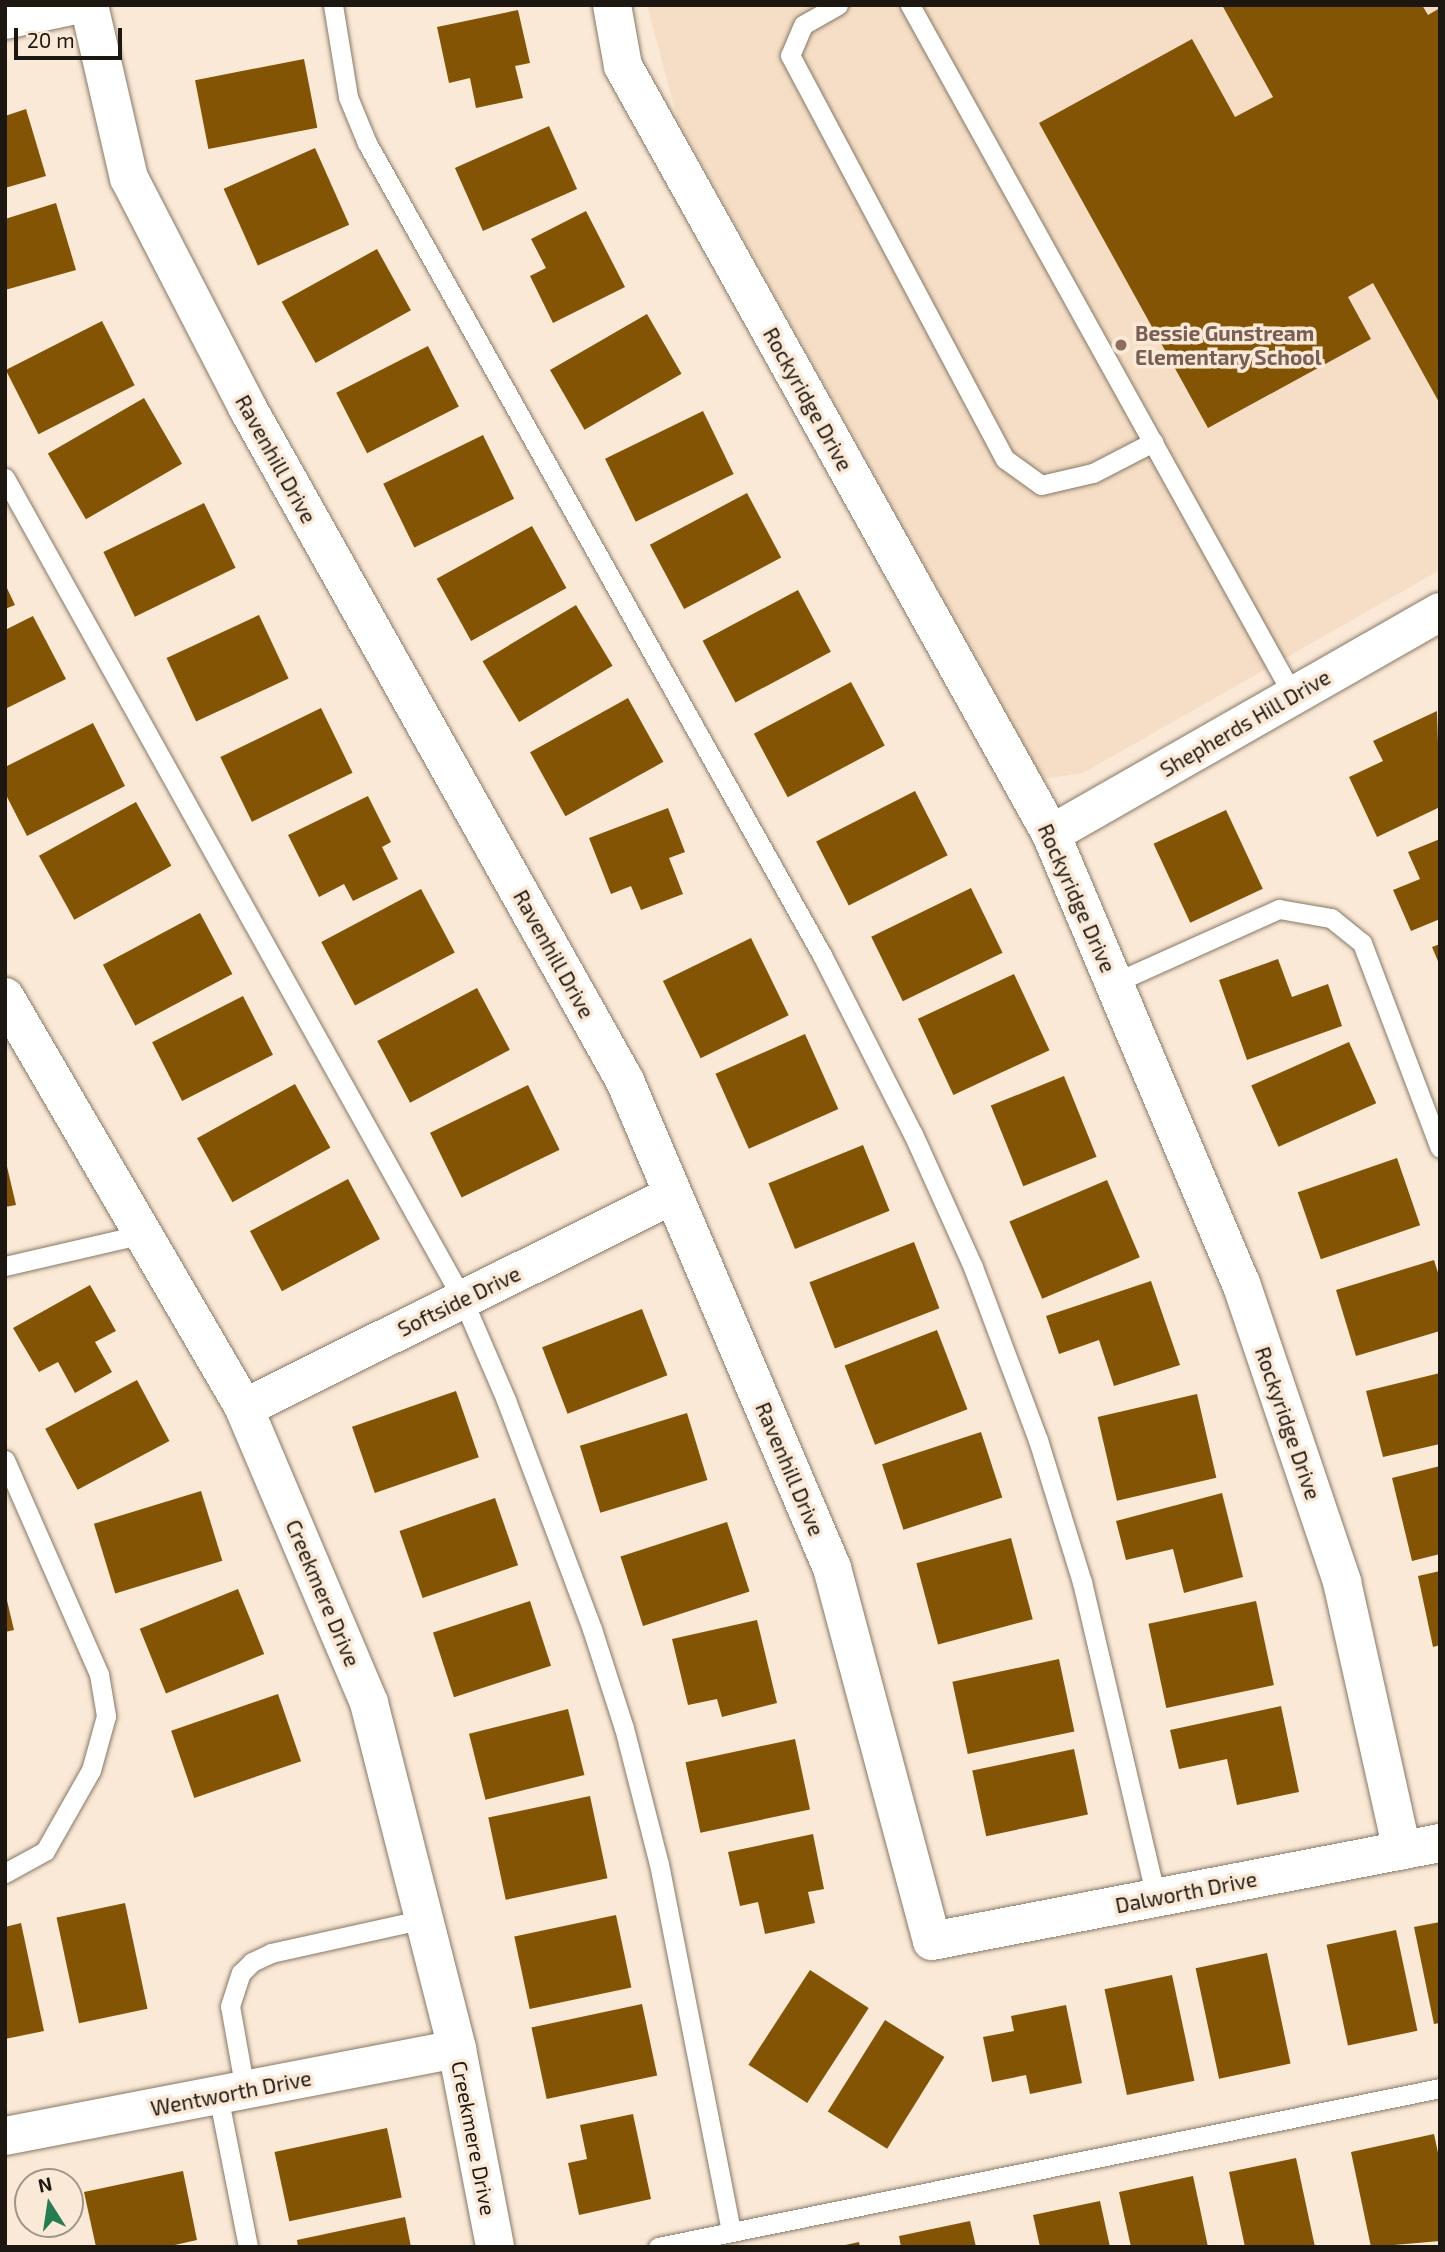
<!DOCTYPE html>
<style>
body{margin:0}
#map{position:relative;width:1445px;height:2252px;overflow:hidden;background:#fae9d6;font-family:"Exo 2",sans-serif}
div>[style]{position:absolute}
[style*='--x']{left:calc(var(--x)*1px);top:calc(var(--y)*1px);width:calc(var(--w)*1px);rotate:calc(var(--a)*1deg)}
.built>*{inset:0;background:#f5dec5}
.building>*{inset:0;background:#845405;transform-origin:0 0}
.roads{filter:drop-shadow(0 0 2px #887967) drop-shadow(0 0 2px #887967)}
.lane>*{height:19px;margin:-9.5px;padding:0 9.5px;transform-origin:9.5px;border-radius:9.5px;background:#fff}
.street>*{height:38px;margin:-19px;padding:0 19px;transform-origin:19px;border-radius:19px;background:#fff}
.dots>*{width:19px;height:19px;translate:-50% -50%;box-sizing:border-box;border:4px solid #fae9d6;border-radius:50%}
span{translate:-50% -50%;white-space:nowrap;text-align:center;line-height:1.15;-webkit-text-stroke:7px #fae9d6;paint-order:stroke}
.education-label{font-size:21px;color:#785e54;font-weight:700}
.left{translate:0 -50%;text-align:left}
.street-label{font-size:21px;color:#1c1710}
.frame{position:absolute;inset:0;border:7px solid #1c1710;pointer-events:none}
.north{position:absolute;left:14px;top:2168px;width:70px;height:70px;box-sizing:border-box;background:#fae9d6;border:2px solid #a19587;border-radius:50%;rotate:348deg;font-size:19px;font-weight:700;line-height:28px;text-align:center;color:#1c1710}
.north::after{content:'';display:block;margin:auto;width:24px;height:32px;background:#257d51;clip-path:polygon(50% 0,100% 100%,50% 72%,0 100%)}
.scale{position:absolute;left:14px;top:28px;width:108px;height:32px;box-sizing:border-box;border:4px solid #1c1710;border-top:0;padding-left:9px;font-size:21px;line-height:24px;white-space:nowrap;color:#1c1710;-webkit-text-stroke:5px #fae9d6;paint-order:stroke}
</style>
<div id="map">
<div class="built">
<div style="clip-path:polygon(647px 5px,1440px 5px,1440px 570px,1083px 773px,1043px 779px,678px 121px)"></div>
</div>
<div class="building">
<div style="clip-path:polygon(1222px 5px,1422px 5px,1428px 15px,1440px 8px,1440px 404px,1373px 283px,1348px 297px,1371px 339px,1208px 428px,1039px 123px,1192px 39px,1235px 117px,1273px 97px)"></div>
<div style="clip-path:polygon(518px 10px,530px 63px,515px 66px,523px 98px,476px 108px,470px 78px,449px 83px,437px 27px)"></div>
<div style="left:304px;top:59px;width:70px;height:111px;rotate:79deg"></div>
<div style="clip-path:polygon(26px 109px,46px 176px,5px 188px,5px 116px)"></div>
<div style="left:549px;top:126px;width:69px;height:103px;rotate:66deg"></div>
<div style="left:315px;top:148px;width:84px;height:100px;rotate:66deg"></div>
<div style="clip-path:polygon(56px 203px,76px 270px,5px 290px,5px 219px)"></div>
<div style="clip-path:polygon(586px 211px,625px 287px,553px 323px,530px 276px,546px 268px,531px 239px)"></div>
<div style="left:377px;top:249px;width:70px;height:109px;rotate:61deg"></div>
<div style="left:647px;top:314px;width:69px;height:112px;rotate:60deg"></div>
<div style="left:102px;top:321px;width:72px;height:108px;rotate:63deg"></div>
<div style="left:428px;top:346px;width:68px;height:103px;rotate:63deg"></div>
<div style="left:144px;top:398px;width:76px;height:111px;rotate:60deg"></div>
<div style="left:703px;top:411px;width:70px;height:109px;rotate:64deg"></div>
<div style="left:483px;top:435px;width:71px;height:111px;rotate:64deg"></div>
<div style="left:747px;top:493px;width:73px;height:110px;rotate:62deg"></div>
<div style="left:204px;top:503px;width:72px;height:112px;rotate:64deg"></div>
<div style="left:532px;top:526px;width:71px;height:109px;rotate:61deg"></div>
<div style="clip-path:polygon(5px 584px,15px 605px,5px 609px)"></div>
<div style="left:798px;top:590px;width:70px;height:108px;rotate:62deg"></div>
<div style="left:576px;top:605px;width:71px;height:109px;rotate:59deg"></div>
<div style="left:259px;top:615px;width:70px;height:102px;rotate:65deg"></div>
<div style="clip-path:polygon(33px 616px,66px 679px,5px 709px,5px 630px)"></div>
<div style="left:851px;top:682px;width:72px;height:110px;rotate:62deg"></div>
<div style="left:628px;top:698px;width:73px;height:112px;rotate:61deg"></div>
<div style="left:321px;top:708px;width:72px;height:112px;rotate:64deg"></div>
<div style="clip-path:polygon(1437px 711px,1440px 807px,1377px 837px,1349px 777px,1383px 761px,1373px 741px)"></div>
<div style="clip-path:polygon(93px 723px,125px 786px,27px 836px,5px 793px,5px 767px)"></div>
<div style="left:915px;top:791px;width:72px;height:111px;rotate:63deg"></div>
<div style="clip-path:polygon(368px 796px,391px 842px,382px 847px,398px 879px,353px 901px,344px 884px,319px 897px,288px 835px)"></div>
<div style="left:136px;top:802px;width:73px;height:111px;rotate:61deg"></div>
<div style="clip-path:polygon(668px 808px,685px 852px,669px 858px,683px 894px,641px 910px,631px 886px,611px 894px,589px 838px)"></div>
<div style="left:1226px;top:810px;width:87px;height:80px;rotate:65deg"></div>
<div style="clip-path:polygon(1440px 839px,1440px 919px,1411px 931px,1393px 890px,1420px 879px,1408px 852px)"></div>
<div style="left:971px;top:888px;width:72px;height:111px;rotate:64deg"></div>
<div style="left:421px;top:889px;width:72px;height:113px;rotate:62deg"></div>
<div style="left:200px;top:913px;width:69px;height:110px;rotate:62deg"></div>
<div style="left:751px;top:938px;width:86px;height:98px;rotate:64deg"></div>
<div style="clip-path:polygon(1440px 944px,1440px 966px,1432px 947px)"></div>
<div style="clip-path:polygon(1278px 959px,1292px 997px,1328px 984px,1342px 1026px,1247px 1060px,1219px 980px)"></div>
<div style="left:1014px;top:974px;width:84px;height:106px;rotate:65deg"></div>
<div style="left:477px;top:988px;width:70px;height:113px;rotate:62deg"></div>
<div style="left:243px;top:996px;width:66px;height:102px;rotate:63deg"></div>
<div style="left:805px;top:1034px;width:82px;height:98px;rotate:66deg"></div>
<div style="left:1349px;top:1042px;width:67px;height:107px;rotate:66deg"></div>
<div style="left:1064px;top:1076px;width:87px;height:79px;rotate:68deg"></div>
<div style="left:295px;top:1084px;width:73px;height:112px;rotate:61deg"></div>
<div style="left:528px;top:1085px;width:72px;height:109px;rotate:64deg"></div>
<div style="left:863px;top:1145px;width:71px;height:102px;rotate:68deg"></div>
<div style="clip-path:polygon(5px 1158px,16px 1205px,5px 1207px)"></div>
<div style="left:1397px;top:1158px;width:71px;height:105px;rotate:71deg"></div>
<div style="left:348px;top:1179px;width:68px;height:111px;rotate:62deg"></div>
<div style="left:1107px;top:1180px;width:84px;height:106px;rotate:67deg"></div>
<div style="left:914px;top:1242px;width:71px;height:112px;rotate:69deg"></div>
<div style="clip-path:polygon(1434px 1260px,1440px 1279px,1440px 1331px,1356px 1356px,1336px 1290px)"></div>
<div style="clip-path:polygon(1151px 1281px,1180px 1365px,1114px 1386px,1099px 1340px,1059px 1354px,1046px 1316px)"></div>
<div style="clip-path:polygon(90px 1285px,116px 1331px,95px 1342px,112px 1372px,75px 1393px,58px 1362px,39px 1372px,13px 1328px)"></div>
<div style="left:642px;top:1309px;width:71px;height:107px;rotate:69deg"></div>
<div style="left:937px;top:1330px;width:85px;height:99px;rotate:69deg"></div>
<div style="clip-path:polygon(1440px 1373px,1440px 1444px,1383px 1457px,1366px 1391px)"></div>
<div style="left:137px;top:1380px;width:69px;height:104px;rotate:62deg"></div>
<div style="left:456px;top:1391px;width:70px;height:110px;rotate:71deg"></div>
<div style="left:1197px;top:1394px;width:86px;height:102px;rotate:77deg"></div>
<div style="left:687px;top:1413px;width:70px;height:112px;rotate:73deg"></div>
<div style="left:981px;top:1432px;width:69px;height:104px;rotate:72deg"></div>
<div style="clip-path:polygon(1440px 1466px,1440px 1554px,1412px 1561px,1392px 1478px)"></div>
<div style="left:201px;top:1491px;width:73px;height:112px;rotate:73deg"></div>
<div style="clip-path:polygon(1222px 1493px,1243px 1577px,1184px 1593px,1173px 1549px,1126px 1560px,1116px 1521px)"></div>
<div style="left:495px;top:1498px;width:71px;height:101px;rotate:71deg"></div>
<div style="left:727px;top:1522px;width:73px;height:112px;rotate:72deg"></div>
<div style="left:1011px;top:1538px;width:84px;height:98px;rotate:75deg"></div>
<div style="clip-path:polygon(1440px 1571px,1440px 1645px,1433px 1647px,1418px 1576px)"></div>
<div style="left:238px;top:1589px;width:70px;height:106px;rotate:68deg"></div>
<div style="clip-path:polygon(5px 1592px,14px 1630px,5px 1632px)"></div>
<div style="left:530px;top:1601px;width:68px;height:102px;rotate:72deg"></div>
<div style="left:1256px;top:1601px;width:86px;height:110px;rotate:78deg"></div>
<div style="clip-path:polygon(757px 1620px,777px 1703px,722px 1717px,717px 1699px,688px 1705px,672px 1639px)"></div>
<div style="left:1059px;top:1659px;width:74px;height:109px;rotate:78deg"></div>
<div style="left:278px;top:1694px;width:71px;height:113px;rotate:71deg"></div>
<div style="clip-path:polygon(1281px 1706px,1299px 1792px,1237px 1805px,1227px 1759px,1179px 1769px,1170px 1730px)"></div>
<div style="left:568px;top:1709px;width:68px;height:102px;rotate:76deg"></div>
<div style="left:795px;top:1739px;width:72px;height:112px;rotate:78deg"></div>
<div style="left:1074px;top:1749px;width:67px;height:104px;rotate:78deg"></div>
<div style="left:590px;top:1796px;width:84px;height:104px;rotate:78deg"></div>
<div style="clip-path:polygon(813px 1834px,824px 1889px,808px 1892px,815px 1923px,765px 1934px,758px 1902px,740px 1906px,728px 1852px)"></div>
<div style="left:125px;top:1903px;width:108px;height:70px;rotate:78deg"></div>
<div style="left:616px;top:1915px;width:74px;height:104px;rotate:78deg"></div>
<div style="clip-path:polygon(1440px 1922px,1440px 2023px,1434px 2024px,1414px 1927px)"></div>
<div style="clip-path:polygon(21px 1923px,44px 2031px,5px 2039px,5px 1927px)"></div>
<div style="left:1396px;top:1930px;width:103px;height:71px;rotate:78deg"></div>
<div style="left:1267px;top:1953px;width:113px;height:73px;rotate:78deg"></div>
<div style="left:810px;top:1970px;width:70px;height:113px;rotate:33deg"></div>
<div style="left:1172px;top:1975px;width:108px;height:69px;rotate:78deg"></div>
<div style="left:642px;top:2004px;width:73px;height:113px;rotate:78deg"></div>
<div style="clip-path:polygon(1066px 2005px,1082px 2083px,1030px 2094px,1026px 2075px,992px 2082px,983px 2037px,1014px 2031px,1011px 2016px)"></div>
<div style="left:885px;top:2020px;width:70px;height:108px;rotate:32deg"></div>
<div style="clip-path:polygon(633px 2114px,651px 2199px,579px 2215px,568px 2163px,587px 2159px,580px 2125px)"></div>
<div style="left:387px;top:2128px;width:71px;height:115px;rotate:78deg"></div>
<div style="clip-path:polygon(1434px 2134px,1440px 2162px,1440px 2241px,1371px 2247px,1351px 2152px)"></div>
<div style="clip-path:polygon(1296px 2158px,1315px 2247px,1245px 2247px,1229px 2172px)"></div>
<div style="clip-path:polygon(183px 2171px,197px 2240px,166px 2247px,96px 2247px,84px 2192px)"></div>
<div style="clip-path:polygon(1193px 2176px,1208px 2247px,1131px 2247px,1119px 2192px)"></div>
<div style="clip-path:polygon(1100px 2201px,1110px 2247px,1040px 2247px,1033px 2215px)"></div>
<div style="clip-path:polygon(405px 2217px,411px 2247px,298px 2247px,297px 2240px)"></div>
<div style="clip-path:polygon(970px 2221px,976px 2247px,901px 2247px,899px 2236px)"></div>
<div style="clip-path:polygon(859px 2242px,860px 2247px,841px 2247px,841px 2246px)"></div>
</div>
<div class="roads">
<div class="lane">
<div style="--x:333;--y:5;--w:93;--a:80.7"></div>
<div style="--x:348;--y:97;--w:50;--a:67.6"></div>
<div style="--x:367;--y:143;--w:931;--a:60.74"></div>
<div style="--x:822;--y:955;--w:201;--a:63.1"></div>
<div style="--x:913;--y:1134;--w:146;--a:65.7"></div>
<div style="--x:973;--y:1267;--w:185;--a:69.4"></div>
<div style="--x:1038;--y:1440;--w:149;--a:72.8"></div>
<div style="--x:1082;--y:1582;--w:325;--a:76.8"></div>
<div style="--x:838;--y:5;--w:40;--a:150.3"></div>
<div style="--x:803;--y:25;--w:33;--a:113"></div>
<div style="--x:790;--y:55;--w:458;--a:62"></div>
<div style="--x:1005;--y:459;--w:44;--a:35.8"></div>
<div style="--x:1041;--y:485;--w:53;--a:-13"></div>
<div style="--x:1093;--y:473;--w:68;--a:-27.3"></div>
<div style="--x:910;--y:5;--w:789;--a:60.97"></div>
<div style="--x:5;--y:478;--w:941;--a:60.87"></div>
<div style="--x:463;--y:1300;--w:109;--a:66.7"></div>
<div style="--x:506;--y:1400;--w:245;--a:69.4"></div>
<div style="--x:592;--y:1629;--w:104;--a:72.1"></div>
<div style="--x:624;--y:1728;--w:140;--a:75.6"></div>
<div style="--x:659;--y:1864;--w:374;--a:78.9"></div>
<div style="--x:1114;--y:983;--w:181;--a:-24.2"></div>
<div style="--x:1279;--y:909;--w:53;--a:9.8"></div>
<div style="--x:1331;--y:918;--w:40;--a:39"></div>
<div style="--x:1362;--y:943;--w:219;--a:69.2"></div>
<div style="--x:5;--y:1266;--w:143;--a:-13"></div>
<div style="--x:5;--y:1460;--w:234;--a:66.3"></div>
<div style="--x:99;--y:1674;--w:43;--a:80.5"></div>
<div style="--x:106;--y:1716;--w:56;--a:105.5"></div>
<div style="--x:91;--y:1770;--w:93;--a:119.6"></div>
<div style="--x:45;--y:1851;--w:46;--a:151.2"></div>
<div style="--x:245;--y:2090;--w:85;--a:-100.1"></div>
<div style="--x:230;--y:2006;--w:35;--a:-72"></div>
<div style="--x:241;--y:1973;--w:16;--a:-45"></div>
<div style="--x:252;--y:1962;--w:21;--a:-25"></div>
<div style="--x:271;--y:1953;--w:157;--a:-12.5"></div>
<div style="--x:218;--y:2095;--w:155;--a:78.8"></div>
<div style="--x:658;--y:2247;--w:798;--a:-11.49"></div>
</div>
<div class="street">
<div style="--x:89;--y:5;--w:178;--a:77"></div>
<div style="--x:129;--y:178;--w:258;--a:62.7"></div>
<div style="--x:247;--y:407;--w:773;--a:60.71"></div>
<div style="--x:625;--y:1081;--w:529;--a:66.97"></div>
<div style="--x:832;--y:1568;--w:386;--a:75"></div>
<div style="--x:932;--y:1941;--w:517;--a:-10.92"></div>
<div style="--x:612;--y:5;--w:62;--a:79.8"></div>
<div style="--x:623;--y:66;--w:879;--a:60.87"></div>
<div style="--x:1051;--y:834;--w:488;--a:67.1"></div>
<div style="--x:1241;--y:1283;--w:316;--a:71.3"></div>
<div style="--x:1342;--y:1582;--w:275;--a:77.4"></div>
<div style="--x:5;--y:20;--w:73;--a:-11.9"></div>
<div style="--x:1051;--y:834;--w:448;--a:-29.7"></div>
<div style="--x:5;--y:997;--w:475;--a:59.8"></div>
<div style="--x:244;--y:1408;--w:320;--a:67"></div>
<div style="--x:369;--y:1703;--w:357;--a:75.7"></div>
<div style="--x:457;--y:2049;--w:202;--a:79.1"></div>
<div style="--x:244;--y:1408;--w:479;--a:-26.4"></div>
<div style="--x:5;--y:2136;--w:460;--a:-10.9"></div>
</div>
</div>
<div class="dots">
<div style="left:1121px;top:345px;background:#8d6e63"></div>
</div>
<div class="education-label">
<span class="left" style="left:1135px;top:345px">Bessie Gunstream<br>Elementary School</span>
</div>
<div class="street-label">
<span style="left:808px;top:399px;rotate:61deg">Rockyridge Drive</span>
<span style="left:276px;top:459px;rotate:61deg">Ravenhill Drive</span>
<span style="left:1245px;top:723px;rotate:-30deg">Shepherds Hill Drive</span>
<span style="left:1077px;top:898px;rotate:66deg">Rockyridge Drive</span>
<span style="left:554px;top:954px;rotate:61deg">Ravenhill Drive</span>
<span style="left:459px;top:1301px;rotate:-26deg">Softside Drive</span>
<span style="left:1288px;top:1423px;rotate:71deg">Rockyridge Drive</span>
<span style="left:790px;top:1469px;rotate:67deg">Ravenhill Drive</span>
<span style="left:323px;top:1593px;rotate:67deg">Creekmere Drive</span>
<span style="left:1186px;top:1892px;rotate:-11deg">Dalworth Drive</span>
<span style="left:231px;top:2093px;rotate:-11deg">Wentworth Drive</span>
<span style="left:474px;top:2138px;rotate:79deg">Creekmere Drive</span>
</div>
<div class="frame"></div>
<div class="north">N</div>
<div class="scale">20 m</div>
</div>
